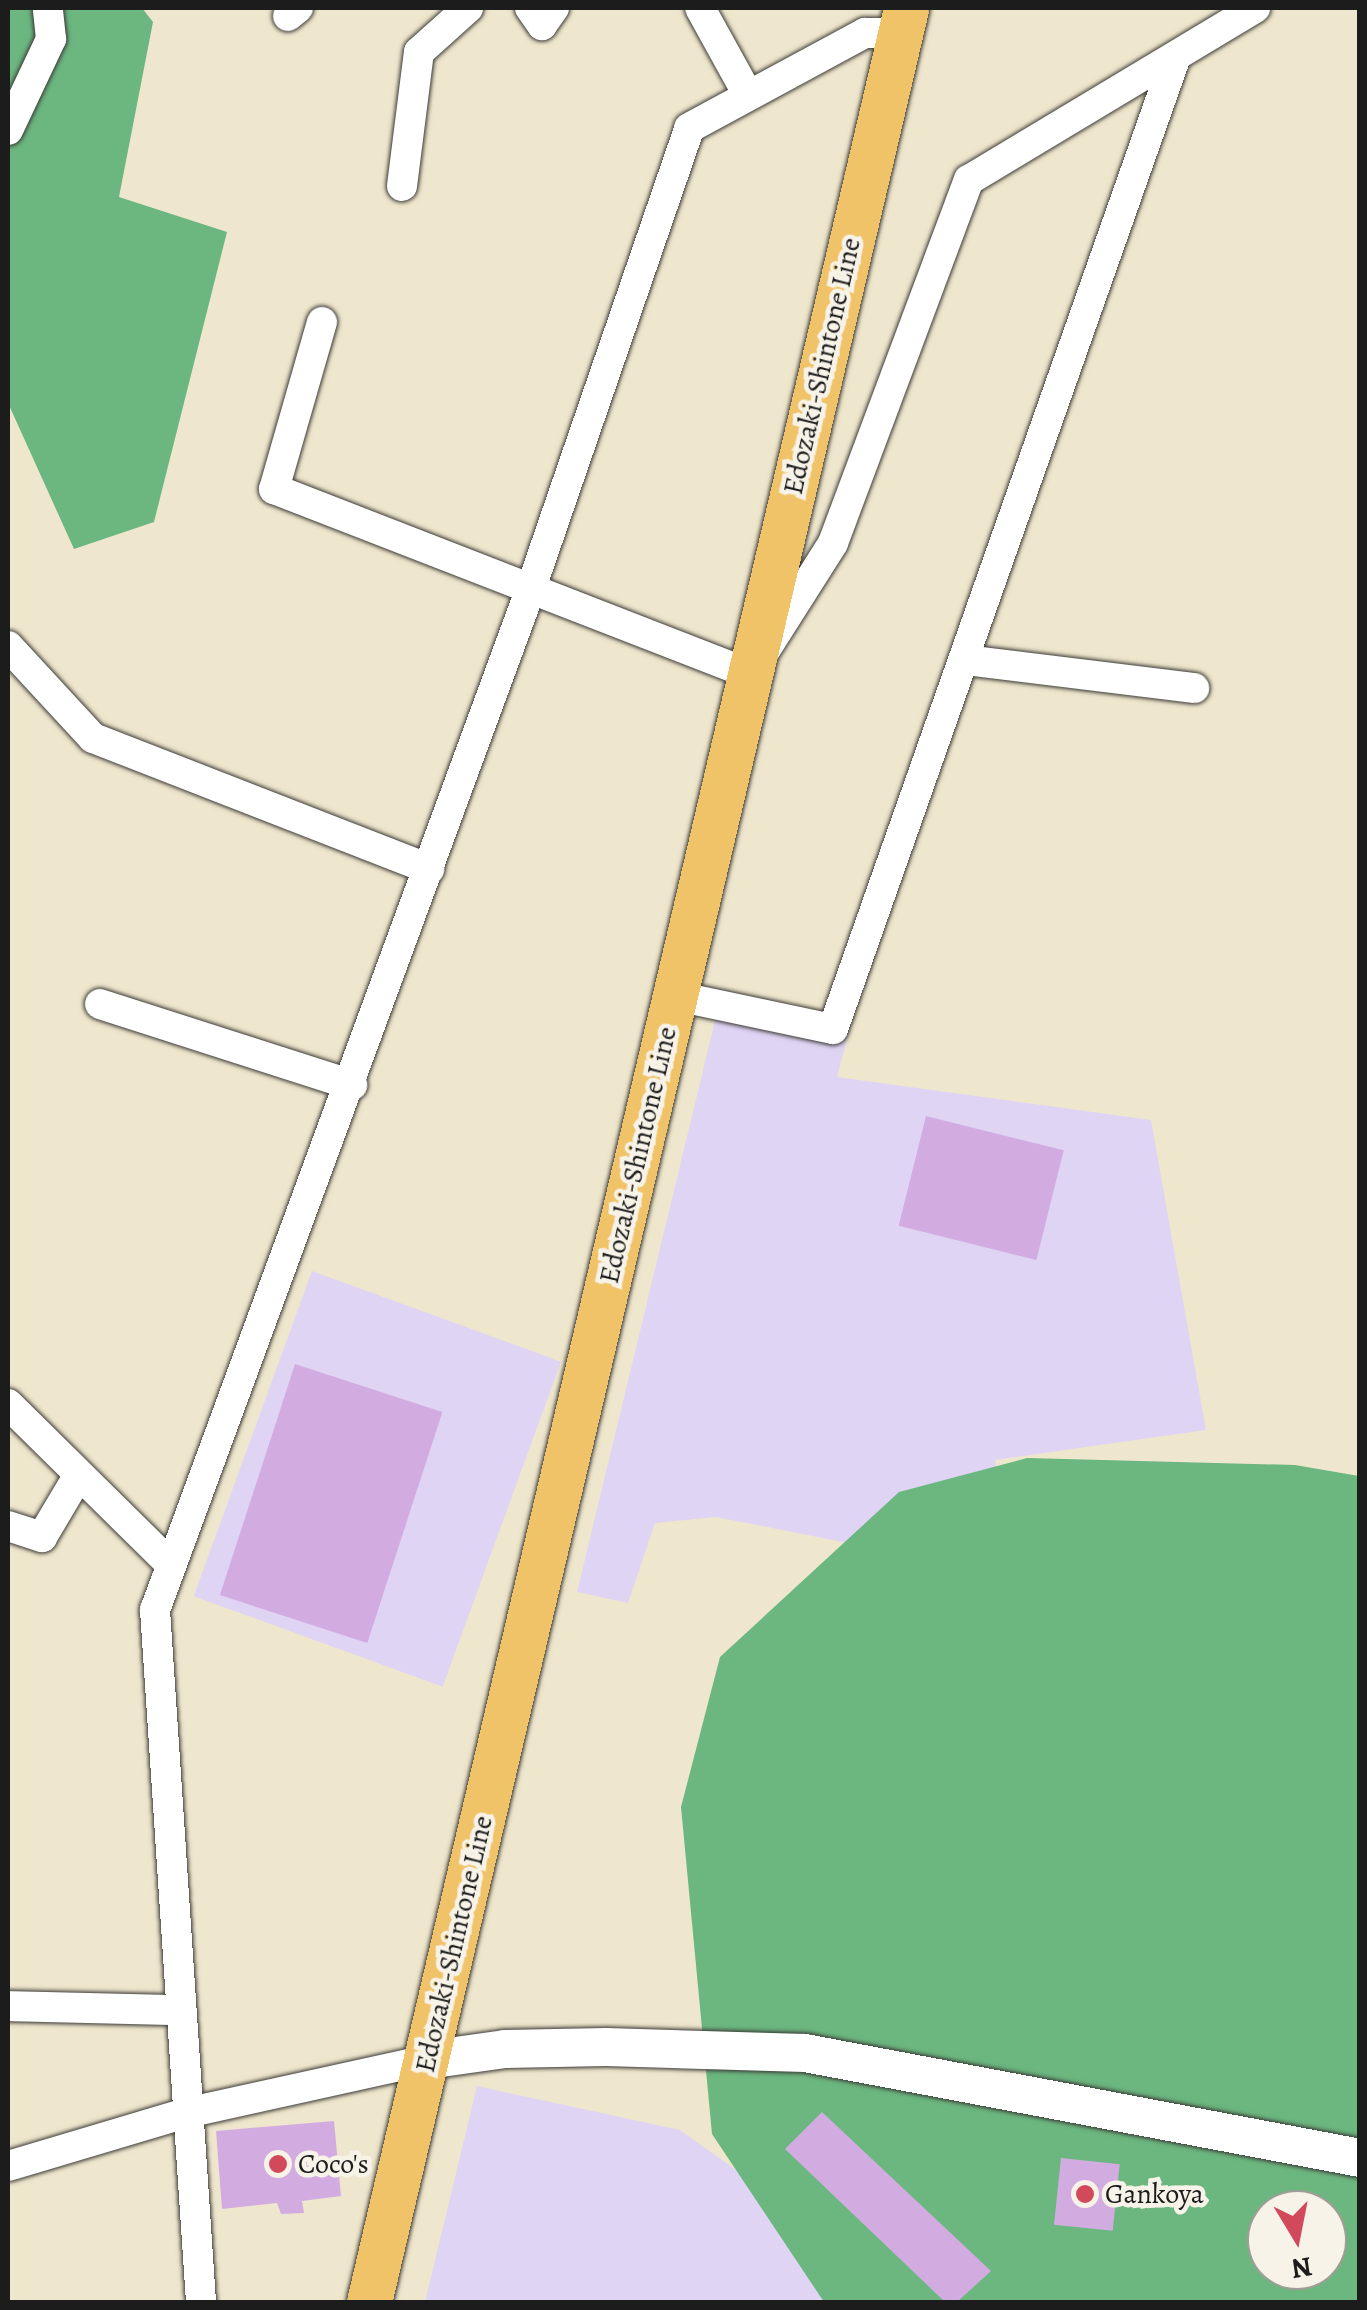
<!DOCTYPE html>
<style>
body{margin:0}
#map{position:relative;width:1367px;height:2310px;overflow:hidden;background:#efe7cd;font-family:Alegreya,serif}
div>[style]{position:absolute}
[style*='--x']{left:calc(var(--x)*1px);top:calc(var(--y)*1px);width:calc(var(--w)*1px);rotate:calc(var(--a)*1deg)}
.built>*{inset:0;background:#e0d4f4;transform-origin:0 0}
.forest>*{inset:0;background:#6cb780}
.building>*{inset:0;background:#d2ace0;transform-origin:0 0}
.roads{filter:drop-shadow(0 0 2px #3c3a37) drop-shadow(0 0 2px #3c3a37)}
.minor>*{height:30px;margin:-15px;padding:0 15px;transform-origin:15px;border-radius:15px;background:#fff}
.tertiary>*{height:38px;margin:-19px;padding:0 19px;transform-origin:19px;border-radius:19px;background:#fff}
.primary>*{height:45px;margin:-22.5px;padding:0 22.5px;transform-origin:22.5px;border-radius:22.5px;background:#f1c369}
.dots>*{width:28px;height:28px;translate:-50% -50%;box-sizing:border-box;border:5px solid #f7f3e8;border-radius:50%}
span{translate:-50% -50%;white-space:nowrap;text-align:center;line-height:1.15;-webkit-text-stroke:9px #f7f3e8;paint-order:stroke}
.street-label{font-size:28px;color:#1c1c1c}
.poi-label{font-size:28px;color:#1c1c1c}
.left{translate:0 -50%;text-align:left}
.frame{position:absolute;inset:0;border:10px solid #1c1c1c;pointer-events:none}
.north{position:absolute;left:1247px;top:2190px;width:100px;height:100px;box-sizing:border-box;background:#f7f3e8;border:2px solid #9f9d96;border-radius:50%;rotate:170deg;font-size:28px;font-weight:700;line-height:40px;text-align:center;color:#1c1c1c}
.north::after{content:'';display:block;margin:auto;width:35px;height:45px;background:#d1495b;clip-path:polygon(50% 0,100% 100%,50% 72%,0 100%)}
</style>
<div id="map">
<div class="built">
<div style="clip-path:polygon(719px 1004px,850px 1028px,837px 1077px,1151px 1120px,1206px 1430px,995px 1460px,1014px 1549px,958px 1565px,716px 1517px,655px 1523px,628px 1603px,577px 1592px)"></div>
<div style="left:312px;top:1271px;width:265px;height:346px;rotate:20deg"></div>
<div style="clip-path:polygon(477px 2086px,680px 2130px,763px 2189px,860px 2302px,425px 2302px)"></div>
</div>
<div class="forest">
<div style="clip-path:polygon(8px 8px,142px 8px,153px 22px,119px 197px,227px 232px,154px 522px,74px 549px,8px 403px)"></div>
<div style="clip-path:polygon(evenodd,1027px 1458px,1295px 1465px,1359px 1476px,1359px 2302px,824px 2302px,712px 2134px,681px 1807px,720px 1657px,899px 1492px,1027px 1458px,1267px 2210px,1327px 2210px,1327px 2270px,1267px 2270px,1267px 2210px)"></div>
</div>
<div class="building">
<div style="left:926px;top:1116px;width:142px;height:113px;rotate:14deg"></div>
<div style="left:295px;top:1364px;width:155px;height:243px;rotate:18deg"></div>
<div style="clip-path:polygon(822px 2112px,991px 2271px,957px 2302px,945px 2302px,785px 2149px)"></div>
<div style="clip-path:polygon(334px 2121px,341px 2196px,302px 2201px,304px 2213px,281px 2214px,277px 2203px,222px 2209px,216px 2131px)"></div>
<div style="left:1061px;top:2158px;width:59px;height:67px;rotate:6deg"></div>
</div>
<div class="roads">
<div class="minor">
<div style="--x:530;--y:8;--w:21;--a:55"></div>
<div style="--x:542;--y:25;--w:21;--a:-55"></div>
<div style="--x:700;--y:8;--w:99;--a:61.1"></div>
<div style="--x:288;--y:16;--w:13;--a:-39"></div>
<div style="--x:8;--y:130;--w:101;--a:-64.7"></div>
<div style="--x:51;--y:39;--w:31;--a:-96"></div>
<div style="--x:402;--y:186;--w:135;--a:-82.8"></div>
<div style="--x:419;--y:52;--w:66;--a:-41.9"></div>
<div style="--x:322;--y:322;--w:174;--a:106"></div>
<div style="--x:274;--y:489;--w:511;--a:21.24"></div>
<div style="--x:750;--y:674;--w:155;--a:-57.6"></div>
<div style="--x:833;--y:543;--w:388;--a:-69.5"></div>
<div style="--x:969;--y:180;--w:334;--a:-31"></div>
<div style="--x:8;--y:646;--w:125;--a:47.3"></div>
<div style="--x:93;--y:738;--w:361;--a:21.3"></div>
<div style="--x:965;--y:660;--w:231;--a:7"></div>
<div style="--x:676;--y:996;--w:160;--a:11.9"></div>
<div style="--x:833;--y:1029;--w:1025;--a:-70.58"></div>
<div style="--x:100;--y:1004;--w:265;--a:17.8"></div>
<div style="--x:8;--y:1404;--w:228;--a:44.6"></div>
<div style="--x:8;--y:1526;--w:36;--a:18"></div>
<div style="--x:42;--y:1537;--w:69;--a:-59.3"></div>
<div style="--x:8;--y:2006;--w:169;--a:1.4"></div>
<div style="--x:8;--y:2166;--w:186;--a:-16.6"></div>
<div style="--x:186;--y:2113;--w:247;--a:-12.4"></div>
<div style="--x:201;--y:2302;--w:694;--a:-93.8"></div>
<div style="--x:155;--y:1610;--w:1089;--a:-69.8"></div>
<div style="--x:531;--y:588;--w:486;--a:-71"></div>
<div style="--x:689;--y:128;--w:200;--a:-28.4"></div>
<div style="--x:865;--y:33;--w:35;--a:0"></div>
</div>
<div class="tertiary">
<div style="--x:427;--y:2060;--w:79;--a:-8"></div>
<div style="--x:505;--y:2049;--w:101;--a:-1.1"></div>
<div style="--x:606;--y:2047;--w:199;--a:1.7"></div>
<div style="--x:805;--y:2053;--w:565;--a:10.71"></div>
</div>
<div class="primary">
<div style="--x:369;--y:2302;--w:2356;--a:-76.82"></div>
</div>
</div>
<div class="dots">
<div style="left:278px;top:2164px;background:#d1495b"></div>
<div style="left:1085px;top:2194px;background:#d1495b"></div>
</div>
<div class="street-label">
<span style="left:822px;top:366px;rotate:-77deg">Edozaki-Shintone Line</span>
<span style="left:638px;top:1155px;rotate:-77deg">Edozaki-Shintone Line</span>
<span style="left:454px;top:1944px;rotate:-77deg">Edozaki-Shintone Line</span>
</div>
<div class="poi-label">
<span class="left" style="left:298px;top:2164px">Coco's</span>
<span class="left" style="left:1105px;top:2194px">Gankoya</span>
</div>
<div class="frame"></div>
<div class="north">N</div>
</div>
